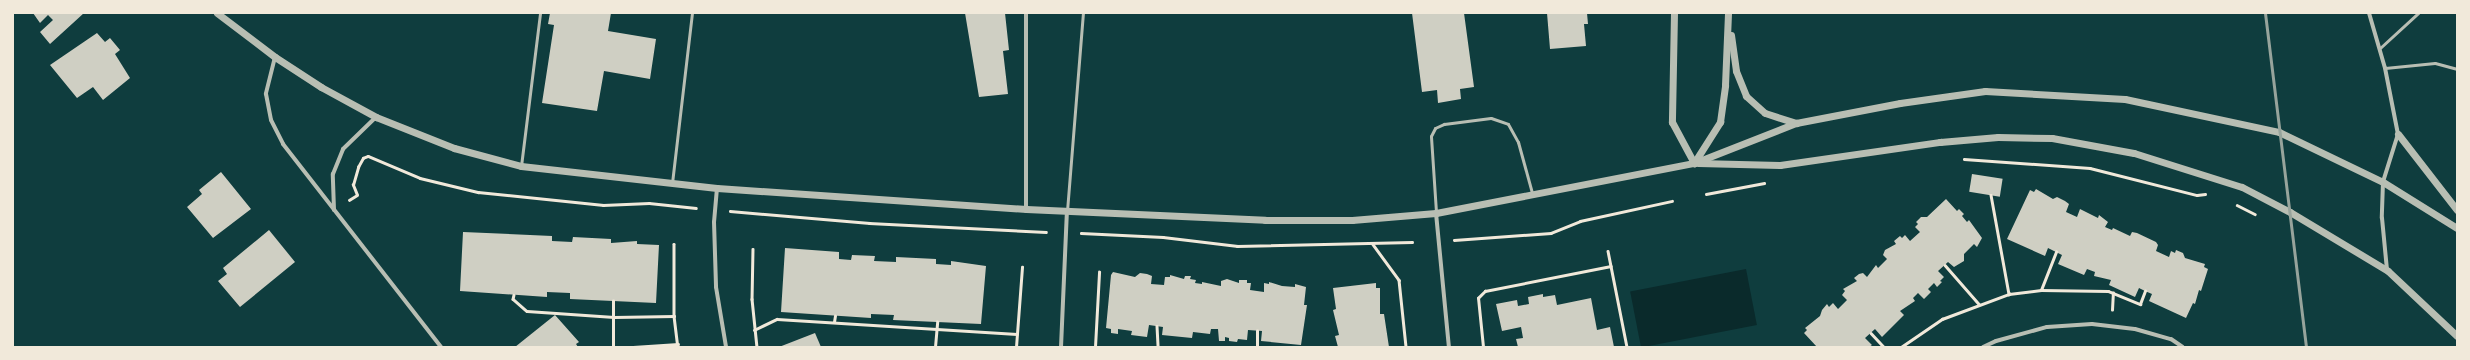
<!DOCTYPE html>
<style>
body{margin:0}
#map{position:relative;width:2470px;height:360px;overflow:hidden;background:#0f3d3e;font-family:"Asap Condensed",sans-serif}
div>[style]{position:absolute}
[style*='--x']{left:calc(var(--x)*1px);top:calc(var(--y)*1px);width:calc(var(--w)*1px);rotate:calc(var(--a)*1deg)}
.water>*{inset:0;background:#0a2a2b;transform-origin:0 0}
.building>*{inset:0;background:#cfcfc3;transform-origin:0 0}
.path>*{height:2.5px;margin:-1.25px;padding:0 1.25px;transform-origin:1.25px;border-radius:1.25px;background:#f1e9da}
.service>*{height:3px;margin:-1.5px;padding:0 1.5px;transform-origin:1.5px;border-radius:1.5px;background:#b8beb3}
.minor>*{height:4px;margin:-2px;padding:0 2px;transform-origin:2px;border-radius:2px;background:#b8beb3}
.tertiary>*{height:7px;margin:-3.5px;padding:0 3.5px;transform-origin:3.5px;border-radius:3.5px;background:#b8beb3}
.rail>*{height:3px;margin:-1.5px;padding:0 1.5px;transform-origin:1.5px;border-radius:1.5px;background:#97a49c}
span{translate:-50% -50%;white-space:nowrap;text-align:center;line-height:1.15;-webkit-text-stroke:3.5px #f1e9da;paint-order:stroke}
.frame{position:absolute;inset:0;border:14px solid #f1e9da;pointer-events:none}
</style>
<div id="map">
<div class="water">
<div style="left:1746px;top:269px;width:57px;height:118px;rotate:79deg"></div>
</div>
<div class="building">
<div style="clip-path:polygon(33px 13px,84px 13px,50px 44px,40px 32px,53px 20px,48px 15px,40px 23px)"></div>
<div style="clip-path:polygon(550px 13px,611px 13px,608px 31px,656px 39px,650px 79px,604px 71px,597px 111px,542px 103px,554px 25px,548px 24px)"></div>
<div style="clip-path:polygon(965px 13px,1005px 13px,1009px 50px,1003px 51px,1008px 94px,979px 97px)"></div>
<div style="clip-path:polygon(1412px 13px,1464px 13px,1474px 87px,1460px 89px,1461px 99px,1438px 103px,1437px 90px,1422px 92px)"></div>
<div style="clip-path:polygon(1547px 13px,1587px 13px,1588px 24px,1584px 24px,1586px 46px,1550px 49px)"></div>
<div style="clip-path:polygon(97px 33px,105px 42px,110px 38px,120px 50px,115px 54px,130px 78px,103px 100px,93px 87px,77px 98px,50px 65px)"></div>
<div style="clip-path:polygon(221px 172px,251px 209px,213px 238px,187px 207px,202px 194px,199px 190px)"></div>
<div style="left:1972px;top:174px;width:31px;height:18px;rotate:9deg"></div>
<div style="clip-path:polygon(2036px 189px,2053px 199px,2057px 197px,2065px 201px,2069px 204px,2066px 212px,2077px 217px,2080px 209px,2098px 218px,2099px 215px,2108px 222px,2105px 227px,2112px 230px,2113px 228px,2130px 236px,2132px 232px,2137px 233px,2156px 242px,2158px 245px,2156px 251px,2169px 257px,2171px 251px,2175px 253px,2176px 250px,2183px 253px,2185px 258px,2205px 264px,2204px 267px,2208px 269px,2201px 291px,2199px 290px,2195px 304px,2193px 303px,2186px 318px,2149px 301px,2152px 294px,2145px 291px,2139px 288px,2135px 297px,2109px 285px,2111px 280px,2094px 276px,2095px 272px,2087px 269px,2084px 275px,2058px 264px,2062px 255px,2048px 248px,2045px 256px,2007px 239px,2030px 190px,2034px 192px)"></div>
<div style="clip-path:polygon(1946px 199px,1957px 211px,1959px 209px,1964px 214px,1962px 216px,1967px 222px,1969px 220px,1982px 238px,1977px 247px,1974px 244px,1964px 254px,1964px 261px,1954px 267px,1948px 262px,1938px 271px,1944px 277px,1940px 281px,1942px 282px,1937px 287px,1934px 283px,1928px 289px,1931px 292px,1924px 299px,1918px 293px,1913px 298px,1915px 301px,1900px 311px,1904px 315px,1882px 337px,1875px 329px,1865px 338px,1872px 345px,1869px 347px,1817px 347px,1804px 333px,1807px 330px,1805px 328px,1820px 316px,1822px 310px,1827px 304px,1829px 307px,1833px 303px,1838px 309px,1847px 300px,1842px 295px,1845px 291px,1843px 289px,1857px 281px,1854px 278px,1859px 274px,1863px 273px,1867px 277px,1876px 265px,1878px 268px,1887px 259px,1883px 255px,1885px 250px,1896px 244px,1894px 241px,1900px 236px,1902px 238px,1905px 235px,1910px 241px,1920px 232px,1915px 227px,1918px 224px,1916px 222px,1921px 217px,1927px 217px)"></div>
<div style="clip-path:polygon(269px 230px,295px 262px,240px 307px,218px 281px,227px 274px,223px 268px)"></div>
<div style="clip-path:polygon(463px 232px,552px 236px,552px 241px,572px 242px,573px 237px,611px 239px,611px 243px,637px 241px,637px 244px,659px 245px,656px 303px,570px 299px,570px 293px,547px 292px,547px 297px,460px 291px)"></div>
<div style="clip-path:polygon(785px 248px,839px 252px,839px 259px,851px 260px,852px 255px,875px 256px,874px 261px,896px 262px,896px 257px,936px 259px,936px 264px,951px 265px,951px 261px,986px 266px,981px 324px,893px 320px,894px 315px,871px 314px,871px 318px,781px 312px)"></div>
<div style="clip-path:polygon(1113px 272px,1135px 277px,1140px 273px,1147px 274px,1152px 276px,1151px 284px,1164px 285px,1165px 277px,1170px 277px,1170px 275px,1184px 279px,1185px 276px,1191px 276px,1190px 279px,1196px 280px,1195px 283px,1202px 284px,1202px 282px,1221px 286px,1221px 281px,1227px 279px,1239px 283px,1239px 280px,1247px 280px,1247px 283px,1251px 283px,1250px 290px,1264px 292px,1264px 283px,1269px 284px,1269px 282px,1282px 286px,1295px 287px,1295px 284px,1306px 287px,1304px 305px,1307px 305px,1301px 345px,1261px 341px,1262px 331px,1248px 330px,1247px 340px,1238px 339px,1237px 342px,1229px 341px,1229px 338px,1225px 337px,1225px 341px,1219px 341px,1218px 329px,1211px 329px,1210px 334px,1193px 332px,1192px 338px,1162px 335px,1163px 327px,1149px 325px,1147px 337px,1131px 335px,1132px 331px,1118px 329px,1118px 334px,1111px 333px,1111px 329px,1106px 328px,1111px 275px)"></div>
<div style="clip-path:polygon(1376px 283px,1376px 288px,1380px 288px,1380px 314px,1384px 314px,1389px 347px,1338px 347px,1335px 336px,1339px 335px,1333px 310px,1336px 309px,1333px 288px)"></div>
<div style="clip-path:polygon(1543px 294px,1543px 297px,1555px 295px,1557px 305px,1591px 298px,1597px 330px,1610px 327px,1614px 347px,1518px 347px,1516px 339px,1523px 338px,1521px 327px,1502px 331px,1496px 304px,1517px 300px,1518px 306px,1529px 304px,1528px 297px)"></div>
<div style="clip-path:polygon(555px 315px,579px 342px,576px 344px,578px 347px,515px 347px)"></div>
<div style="clip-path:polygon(815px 333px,821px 347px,779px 347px)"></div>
</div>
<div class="path">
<div style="--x:1964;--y:159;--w:126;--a:4.1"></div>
<div style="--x:2090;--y:168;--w:110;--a:14.2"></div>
<div style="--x:2197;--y:195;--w:8;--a:-7"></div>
<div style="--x:1706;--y:194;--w:59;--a:-10.7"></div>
<div style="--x:1991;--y:195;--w:101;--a:79.7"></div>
<div style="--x:349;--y:200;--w:9;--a:-32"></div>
<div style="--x:357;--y:195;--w:11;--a:-112"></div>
<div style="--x:353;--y:185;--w:19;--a:-74"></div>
<div style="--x:358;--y:167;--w:10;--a:-61"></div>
<div style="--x:363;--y:158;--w:5;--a:-22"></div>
<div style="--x:368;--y:156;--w:56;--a:22.9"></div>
<div style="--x:420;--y:178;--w:60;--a:13.6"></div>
<div style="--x:478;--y:192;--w:126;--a:5.9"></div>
<div style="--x:603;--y:205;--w:46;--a:-2.5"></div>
<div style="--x:649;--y:203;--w:47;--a:6.1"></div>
<div style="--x:2237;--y:205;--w:20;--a:27"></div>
<div style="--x:730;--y:211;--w:140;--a:4.9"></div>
<div style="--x:869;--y:223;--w:177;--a:2.9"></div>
<div style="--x:1081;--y:233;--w:82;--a:2.8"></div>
<div style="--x:1163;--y:237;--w:75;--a:6.9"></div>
<div style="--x:1237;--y:246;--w:175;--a:-1.3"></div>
<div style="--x:1454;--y:240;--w:97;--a:-4.1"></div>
<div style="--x:1551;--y:233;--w:31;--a:-22"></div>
<div style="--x:1580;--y:221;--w:94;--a:-12.3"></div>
<div style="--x:1372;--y:243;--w:46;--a:53.9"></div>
<div style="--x:1399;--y:280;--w:67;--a:84"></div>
<div style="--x:674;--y:244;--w:72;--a:90"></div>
<div style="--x:674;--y:316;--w:31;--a:83"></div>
<div style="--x:753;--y:249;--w:50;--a:91.1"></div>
<div style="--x:752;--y:299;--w:48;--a:84.1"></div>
<div style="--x:1608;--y:251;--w:98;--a:78.8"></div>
<div style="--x:1945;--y:265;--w:52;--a:48.9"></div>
<div style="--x:2041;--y:290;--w:41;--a:-68.5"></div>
<div style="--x:514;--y:295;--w:4;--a:104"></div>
<div style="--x:513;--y:299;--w:18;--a:41"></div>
<div style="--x:527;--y:311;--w:87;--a:3.9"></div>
<div style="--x:614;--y:317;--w:60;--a:-1"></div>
<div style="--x:2112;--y:310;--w:17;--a:-87"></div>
<div style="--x:834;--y:322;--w:6;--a:-81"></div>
<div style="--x:1157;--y:326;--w:21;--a:87"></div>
<div style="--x:754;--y:330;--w:25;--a:-26"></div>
<div style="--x:777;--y:319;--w:240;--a:3.6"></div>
<div style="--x:1871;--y:333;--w:19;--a:47"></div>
<div style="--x:613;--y:347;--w:46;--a:-90"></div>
<div style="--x:633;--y:347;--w:45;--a:-3.8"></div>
<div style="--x:935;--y:347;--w:25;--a:-85"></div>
<div style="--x:1016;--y:347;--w:80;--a:-85.7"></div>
<div style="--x:1095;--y:347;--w:75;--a:-86.9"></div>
<div style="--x:1257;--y:347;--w:16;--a:-90"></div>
<div style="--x:1483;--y:347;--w:49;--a:-95.8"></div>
<div style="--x:1478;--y:298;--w:10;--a:-45"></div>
<div style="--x:1485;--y:291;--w:128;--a:-11.2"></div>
<div style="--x:1901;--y:347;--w:50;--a:-34.3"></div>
<div style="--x:1942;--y:319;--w:72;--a:-20.5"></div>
<div style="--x:2009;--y:294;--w:32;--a:-7"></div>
<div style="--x:2041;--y:290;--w:67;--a:0.9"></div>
<div style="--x:2108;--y:291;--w:35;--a:22"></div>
<div style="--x:2140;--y:304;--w:14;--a:-69"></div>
</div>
<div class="service">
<div style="--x:2380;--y:48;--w:52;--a:-42.6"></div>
<div style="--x:2385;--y:68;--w:50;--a:-5.7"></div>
<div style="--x:2435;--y:63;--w:23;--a:15"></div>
<div style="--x:521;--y:166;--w:154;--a:-82.9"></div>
<div style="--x:672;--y:183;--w:171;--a:-83.3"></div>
<div style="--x:1067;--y:211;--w:199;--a:-85.4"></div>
<div style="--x:1436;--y:212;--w:76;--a:-93.8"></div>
<div style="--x:1431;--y:136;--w:9;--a:-63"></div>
<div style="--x:1435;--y:128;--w:10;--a:-24"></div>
<div style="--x:1444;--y:124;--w:47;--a:-7.3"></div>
<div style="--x:1491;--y:118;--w:18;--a:19"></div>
<div style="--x:1508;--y:124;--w:21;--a:61"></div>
<div style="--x:1518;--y:142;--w:53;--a:74.6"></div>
</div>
<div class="minor">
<div style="--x:1026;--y:13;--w:196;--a:90"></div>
<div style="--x:2369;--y:13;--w:57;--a:73.8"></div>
<div style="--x:2385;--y:68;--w:67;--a:78.9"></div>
<div style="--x:2398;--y:134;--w:50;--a:107.4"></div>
<div style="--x:2383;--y:182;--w:36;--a:92"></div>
<div style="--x:2382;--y:218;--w:52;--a:84.5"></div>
<div style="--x:275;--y:57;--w:38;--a:104"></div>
<div style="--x:266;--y:94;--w:26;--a:79"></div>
<div style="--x:271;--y:120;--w:27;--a:63"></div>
<div style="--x:283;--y:144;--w:257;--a:52.1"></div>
<div style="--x:717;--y:188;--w:34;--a:95"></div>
<div style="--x:714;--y:222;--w:65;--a:88.2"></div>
<div style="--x:716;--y:287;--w:61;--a:80.5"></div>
<div style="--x:334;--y:210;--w:36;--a:-92"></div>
<div style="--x:333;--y:174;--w:27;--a:-68"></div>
<div style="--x:343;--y:149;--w:46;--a:-44.1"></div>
<div style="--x:1436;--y:213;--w:135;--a:84.5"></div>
<div style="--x:1061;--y:347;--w:136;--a:-87.5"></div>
<div style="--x:1983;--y:347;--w:14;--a:-25"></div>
<div style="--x:1996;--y:341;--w:53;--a:-15.4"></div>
<div style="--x:2047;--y:327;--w:45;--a:-3.8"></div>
<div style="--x:2092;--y:324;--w:43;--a:6.6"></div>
<div style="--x:2135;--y:329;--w:37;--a:16"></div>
<div style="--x:2171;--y:339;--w:14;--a:34"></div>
</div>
<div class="tertiary">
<div style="--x:217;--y:13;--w:73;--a:37.2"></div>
<div style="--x:275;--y:57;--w:55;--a:33.1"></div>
<div style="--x:321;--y:87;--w:63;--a:28.6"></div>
<div style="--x:376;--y:117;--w:84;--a:21.7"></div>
<div style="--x:454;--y:148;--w:69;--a:15"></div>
<div style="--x:521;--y:166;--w:197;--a:6.4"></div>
<div style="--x:717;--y:188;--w:310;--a:3.9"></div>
<div style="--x:1026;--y:209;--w:239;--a:2.6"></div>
<div style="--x:1265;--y:220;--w:87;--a:0"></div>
<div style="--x:1352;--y:220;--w:84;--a:-4.8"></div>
<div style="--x:1436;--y:213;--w:263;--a:-11"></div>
<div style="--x:1694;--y:163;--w:110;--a:-21.4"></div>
<div style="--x:1796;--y:123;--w:106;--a:-10.9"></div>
<div style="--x:1900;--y:103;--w:86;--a:-8"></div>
<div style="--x:1985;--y:91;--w:140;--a:3.3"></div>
<div style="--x:2125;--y:99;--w:157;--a:12.1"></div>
<div style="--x:2279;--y:132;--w:115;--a:25.7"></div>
<div style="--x:2383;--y:182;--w:87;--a:31.9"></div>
<div style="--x:1674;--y:13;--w:109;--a:91.1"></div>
<div style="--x:1672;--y:122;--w:47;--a:61.8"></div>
<div style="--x:1731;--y:35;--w:36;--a:82"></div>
<div style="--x:1736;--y:71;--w:27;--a:68"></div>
<div style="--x:1746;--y:96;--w:25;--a:42"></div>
<div style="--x:1765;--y:113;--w:33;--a:18"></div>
<div style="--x:2398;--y:134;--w:96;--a:52.2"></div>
<div style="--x:1694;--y:163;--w:49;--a:-57.6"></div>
<div style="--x:1720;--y:122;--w:37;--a:-82"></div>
<div style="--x:1725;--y:85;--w:72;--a:-87.6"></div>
<div style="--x:1698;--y:163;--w:82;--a:1.4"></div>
<div style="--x:1780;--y:165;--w:162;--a:-8.2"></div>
<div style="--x:1940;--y:142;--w:58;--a:-4.9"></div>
<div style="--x:1998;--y:137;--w:54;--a:1.1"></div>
<div style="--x:2052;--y:138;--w:83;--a:10.4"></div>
<div style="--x:2134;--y:153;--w:113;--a:17.5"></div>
<div style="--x:2242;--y:187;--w:54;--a:27.5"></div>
<div style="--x:2290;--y:212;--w:114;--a:31"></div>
<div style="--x:2388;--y:271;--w:95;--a:43.3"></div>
</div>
<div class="rail">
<div style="--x:2265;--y:13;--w:337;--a:83"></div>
</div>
<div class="frame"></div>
</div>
